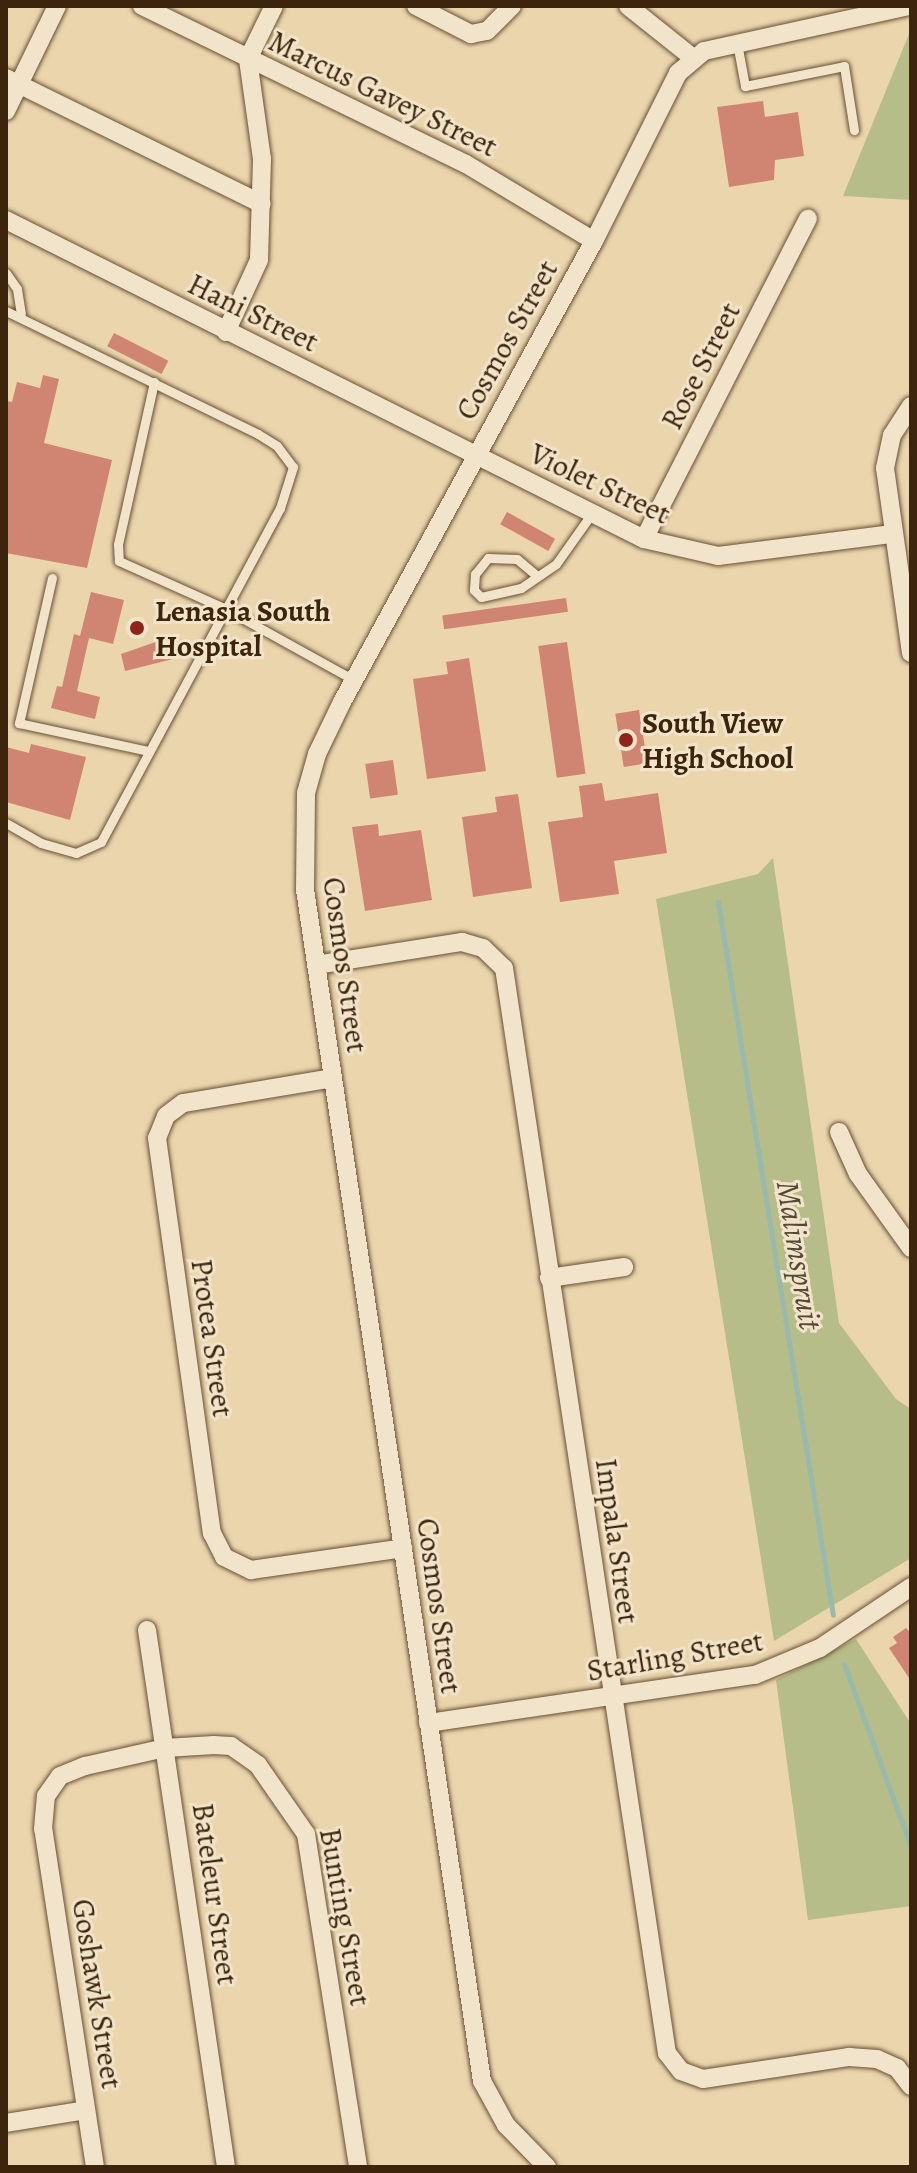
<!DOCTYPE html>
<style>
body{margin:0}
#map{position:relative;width:917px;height:2173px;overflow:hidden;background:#ead5ad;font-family:Alegreya,serif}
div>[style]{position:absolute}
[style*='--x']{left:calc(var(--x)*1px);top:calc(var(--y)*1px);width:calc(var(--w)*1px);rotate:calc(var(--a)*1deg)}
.green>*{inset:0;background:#b7bd89}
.stream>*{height:5px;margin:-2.5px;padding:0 2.5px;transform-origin:2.5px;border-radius:2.5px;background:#98b9ab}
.building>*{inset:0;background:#d08572;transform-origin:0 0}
.roads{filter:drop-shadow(0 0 2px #685034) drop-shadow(0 0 2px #685034)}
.service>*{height:9px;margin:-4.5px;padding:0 4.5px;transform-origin:4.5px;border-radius:4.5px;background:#f1e4ca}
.minor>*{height:18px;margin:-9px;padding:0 9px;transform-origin:9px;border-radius:9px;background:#f1e4ca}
.dots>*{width:22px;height:22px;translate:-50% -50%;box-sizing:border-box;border:4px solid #f1e4ca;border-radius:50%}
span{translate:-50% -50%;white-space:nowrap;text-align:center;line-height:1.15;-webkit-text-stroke:6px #f1e4ca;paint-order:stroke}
.street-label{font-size:30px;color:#3d240c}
.poi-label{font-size:30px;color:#3d240c;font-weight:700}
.left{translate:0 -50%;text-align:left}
.water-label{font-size:32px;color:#544934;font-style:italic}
.frame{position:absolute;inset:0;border:8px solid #3d240c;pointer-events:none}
</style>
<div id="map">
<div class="green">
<div style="clip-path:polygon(911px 29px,911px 200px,843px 196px)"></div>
<div style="clip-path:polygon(773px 858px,839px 1323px,896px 1399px,911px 1409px,911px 1558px,774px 1641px,656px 899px,758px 874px)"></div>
<div style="clip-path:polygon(856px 1639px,911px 1724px,911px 1906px,808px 1920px,776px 1680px)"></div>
</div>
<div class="stream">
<div style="--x:718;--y:902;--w:722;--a:80.84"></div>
<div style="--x:844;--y:1664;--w:195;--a:69.9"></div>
</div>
<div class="building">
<div style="clip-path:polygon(763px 101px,765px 117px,798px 112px,804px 156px,775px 160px,774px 180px,729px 187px,717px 107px)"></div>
<div style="left:114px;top:333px;width:61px;height:15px;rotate:27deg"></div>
<div style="clip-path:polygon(43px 375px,59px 379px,44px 443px,112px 460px,87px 568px,6px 553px,6px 401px,12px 402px,17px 382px,40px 388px)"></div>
<div style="left:507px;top:512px;width:55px;height:14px;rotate:29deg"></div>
<div style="clip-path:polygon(91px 592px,124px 600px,113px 644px,89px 638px,77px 691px,100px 697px,95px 719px,51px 708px,57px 686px,62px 687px,74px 634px,80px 636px)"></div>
<div style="left:566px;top:598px;width:14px;height:125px;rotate:82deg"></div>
<div style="clip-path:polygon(170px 637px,171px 642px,184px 639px,189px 655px,125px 671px,121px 654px)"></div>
<div style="left:567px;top:642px;width:133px;height:29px;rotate:82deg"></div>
<div style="clip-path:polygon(469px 658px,486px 771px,427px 779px,413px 679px,448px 674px,446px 662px)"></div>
<div style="left:639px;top:710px;width:54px;height:24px;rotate:81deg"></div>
<div style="clip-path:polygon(31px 744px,86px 757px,70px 820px,6px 802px,6px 747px,29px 753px)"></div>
<div style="left:393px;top:760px;width:35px;height:28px;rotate:82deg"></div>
<div style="clip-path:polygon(602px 783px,605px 801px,658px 793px,667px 853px,614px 861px,619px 894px,560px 902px,548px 822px,583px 817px,579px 786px)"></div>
<div style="clip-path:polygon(518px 794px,532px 888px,473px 897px,462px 817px,497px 812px,495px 797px)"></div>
<div style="clip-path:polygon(378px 824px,379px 836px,421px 830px,432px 900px,365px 911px,352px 827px)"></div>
<div style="clip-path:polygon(906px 1628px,911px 1633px,911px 1681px,889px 1648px,897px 1643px,893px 1637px)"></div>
</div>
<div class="roads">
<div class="service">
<div style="--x:737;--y:43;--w:44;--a:79.5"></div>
<div style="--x:745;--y:86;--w:101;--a:-11.4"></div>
<div style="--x:844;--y:66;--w:65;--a:81.1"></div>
<div style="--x:6;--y:273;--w:19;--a:55"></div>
<div style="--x:17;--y:289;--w:25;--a:81"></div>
<div style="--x:6;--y:311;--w:280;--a:26"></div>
<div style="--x:258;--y:434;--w:22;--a:32"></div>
<div style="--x:277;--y:446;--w:26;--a:53"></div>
<div style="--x:293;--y:467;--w:43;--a:107.6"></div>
<div style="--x:280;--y:508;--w:379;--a:118.2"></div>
<div style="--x:101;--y:842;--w:27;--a:156"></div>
<div style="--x:76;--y:853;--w:36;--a:-164"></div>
<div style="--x:41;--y:843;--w:40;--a:-150.3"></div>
<div style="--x:154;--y:382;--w:166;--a:102.5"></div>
<div style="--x:118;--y:544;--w:17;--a:87"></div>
<div style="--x:119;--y:561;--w:115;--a:24.1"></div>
<div style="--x:224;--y:608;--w:149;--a:29"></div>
<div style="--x:536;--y:575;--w:25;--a:-140"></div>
<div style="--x:517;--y:559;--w:29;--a:-178"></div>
<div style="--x:488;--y:558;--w:21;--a:129"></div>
<div style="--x:475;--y:574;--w:16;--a:94"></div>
<div style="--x:474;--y:590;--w:10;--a:45"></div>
<div style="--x:481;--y:597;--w:41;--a:-12.7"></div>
<div style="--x:521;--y:588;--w:42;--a:-34.4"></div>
<div style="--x:556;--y:564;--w:59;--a:-54.7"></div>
<div style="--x:52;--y:578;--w:149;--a:102.8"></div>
<div style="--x:19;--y:723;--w:132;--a:12.2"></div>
</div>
<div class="minor">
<div style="--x:142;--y:6;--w:360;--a:26"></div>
<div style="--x:466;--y:164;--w:149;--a:31"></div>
<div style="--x:416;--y:6;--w:62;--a:27"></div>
<div style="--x:471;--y:34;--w:16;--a:-11"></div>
<div style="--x:487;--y:31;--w:35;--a:-45"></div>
<div style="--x:628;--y:6;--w:82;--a:38.6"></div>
<div style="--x:6;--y:78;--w:285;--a:26.2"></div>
<div style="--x:6;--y:111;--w:117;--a:-64.1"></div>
<div style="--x:6;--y:220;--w:713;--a:26.57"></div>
<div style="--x:644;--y:539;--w:76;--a:12.9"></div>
<div style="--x:718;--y:556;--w:176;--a:-7.2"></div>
<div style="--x:226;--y:332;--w:79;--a:-65.4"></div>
<div style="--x:259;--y:260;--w:101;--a:-88.3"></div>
<div style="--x:262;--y:159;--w:101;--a:-98"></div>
<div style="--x:248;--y:59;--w:59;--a:-63.9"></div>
<div style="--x:911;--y:406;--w:35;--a:123"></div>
<div style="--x:892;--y:435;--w:34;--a:102"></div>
<div style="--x:885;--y:468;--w:187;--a:82"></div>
<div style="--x:644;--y:539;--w:360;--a:-62.9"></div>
<div style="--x:316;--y:965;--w:148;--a:-9"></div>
<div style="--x:462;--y:942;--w:22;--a:16"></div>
<div style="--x:483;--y:948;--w:29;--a:44"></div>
<div style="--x:504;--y:968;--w:1097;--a:81.46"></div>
<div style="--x:667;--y:2053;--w:23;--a:52"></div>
<div style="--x:681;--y:2071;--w:23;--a:20"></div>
<div style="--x:703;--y:2079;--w:148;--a:-8.6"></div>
<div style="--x:849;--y:2057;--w:28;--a:4"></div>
<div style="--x:877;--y:2059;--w:22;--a:24"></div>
<div style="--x:897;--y:2068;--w:23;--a:52"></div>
<div style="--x:333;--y:1078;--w:152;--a:170.5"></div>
<div style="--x:183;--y:1103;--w:21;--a:143"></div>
<div style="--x:166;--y:1116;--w:24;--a:112"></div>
<div style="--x:157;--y:1138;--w:399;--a:82.1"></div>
<div style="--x:212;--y:1533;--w:27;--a:63"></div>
<div style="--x:224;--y:1557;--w:30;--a:26"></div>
<div style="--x:251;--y:1570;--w:154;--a:-8.2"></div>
<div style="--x:839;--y:1132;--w:46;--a:65.7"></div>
<div style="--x:858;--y:1174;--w:91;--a:54.4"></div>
<div style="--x:549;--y:1278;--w:76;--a:-8.3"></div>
<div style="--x:147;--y:1630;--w:543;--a:81.63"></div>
<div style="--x:428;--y:1723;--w:331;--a:-8.4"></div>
<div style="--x:755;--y:1675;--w:70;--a:-22.6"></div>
<div style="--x:820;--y:1648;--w:110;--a:-33.8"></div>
<div style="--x:6;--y:2123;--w:81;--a:-9.2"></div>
<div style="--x:95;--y:2167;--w:342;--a:-98.7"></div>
<div style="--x:43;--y:1829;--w:33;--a:-85"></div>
<div style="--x:46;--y:1796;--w:24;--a:-55"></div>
<div style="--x:60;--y:1776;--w:27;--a:-22"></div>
<div style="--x:85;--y:1766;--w:82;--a:-12.7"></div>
<div style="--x:165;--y:1748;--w:49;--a:-3.5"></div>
<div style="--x:214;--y:1745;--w:17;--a:3"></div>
<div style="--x:231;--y:1746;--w:33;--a:35"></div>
<div style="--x:258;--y:1765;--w:84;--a:55.2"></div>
<div style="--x:306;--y:1834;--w:337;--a:81.1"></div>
<div style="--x:547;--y:2167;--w:59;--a:-134.3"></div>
<div style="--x:506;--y:2125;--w:50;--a:-118.6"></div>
<div style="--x:482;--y:2081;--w:1204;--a:-98.45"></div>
<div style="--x:305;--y:890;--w:97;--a:-89.4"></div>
<div style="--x:306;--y:793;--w:41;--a:-74.2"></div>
<div style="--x:317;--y:754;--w:58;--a:-64.3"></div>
<div style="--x:342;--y:702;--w:525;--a:-61.34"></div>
<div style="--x:594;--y:241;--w:188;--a:-63.4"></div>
<div style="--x:678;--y:73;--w:34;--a:-40"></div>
<div style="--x:704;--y:51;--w:209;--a:-12.4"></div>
</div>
</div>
<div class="dots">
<div style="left:137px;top:628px;background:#8f2418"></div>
<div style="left:626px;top:740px;background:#8f2418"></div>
</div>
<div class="street-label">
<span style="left:383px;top:94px;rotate:26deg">Marcus Gavey Street</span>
<span style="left:253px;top:313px;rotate:26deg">Hani Street</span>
<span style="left:507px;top:340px;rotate:-61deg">Cosmos Street</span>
<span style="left:701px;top:366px;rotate:-63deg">Rose Street</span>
<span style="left:600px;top:484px;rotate:25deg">Violet Street</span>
<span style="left:345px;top:965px;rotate:82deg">Cosmos Street</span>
<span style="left:212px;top:1338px;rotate:82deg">Protea Street</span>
<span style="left:617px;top:1541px;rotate:82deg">Impala Street</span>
<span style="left:439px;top:1606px;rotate:82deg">Cosmos Street</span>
<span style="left:675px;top:1656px;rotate:-10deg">Starling Street</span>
<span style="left:215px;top:1894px;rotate:82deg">Bateleur Street</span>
<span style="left:345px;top:1917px;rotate:80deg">Bunting Street</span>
<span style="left:97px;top:1994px;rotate:81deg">Goshawk Street</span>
</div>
<div class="poi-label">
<span class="left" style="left:155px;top:628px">Lenasia South<br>Hospital</span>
<span class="left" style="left:642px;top:740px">South View<br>High School</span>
</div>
<div class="water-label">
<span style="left:799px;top:1255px;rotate:81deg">Malimspruit</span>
</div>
<div class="frame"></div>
</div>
